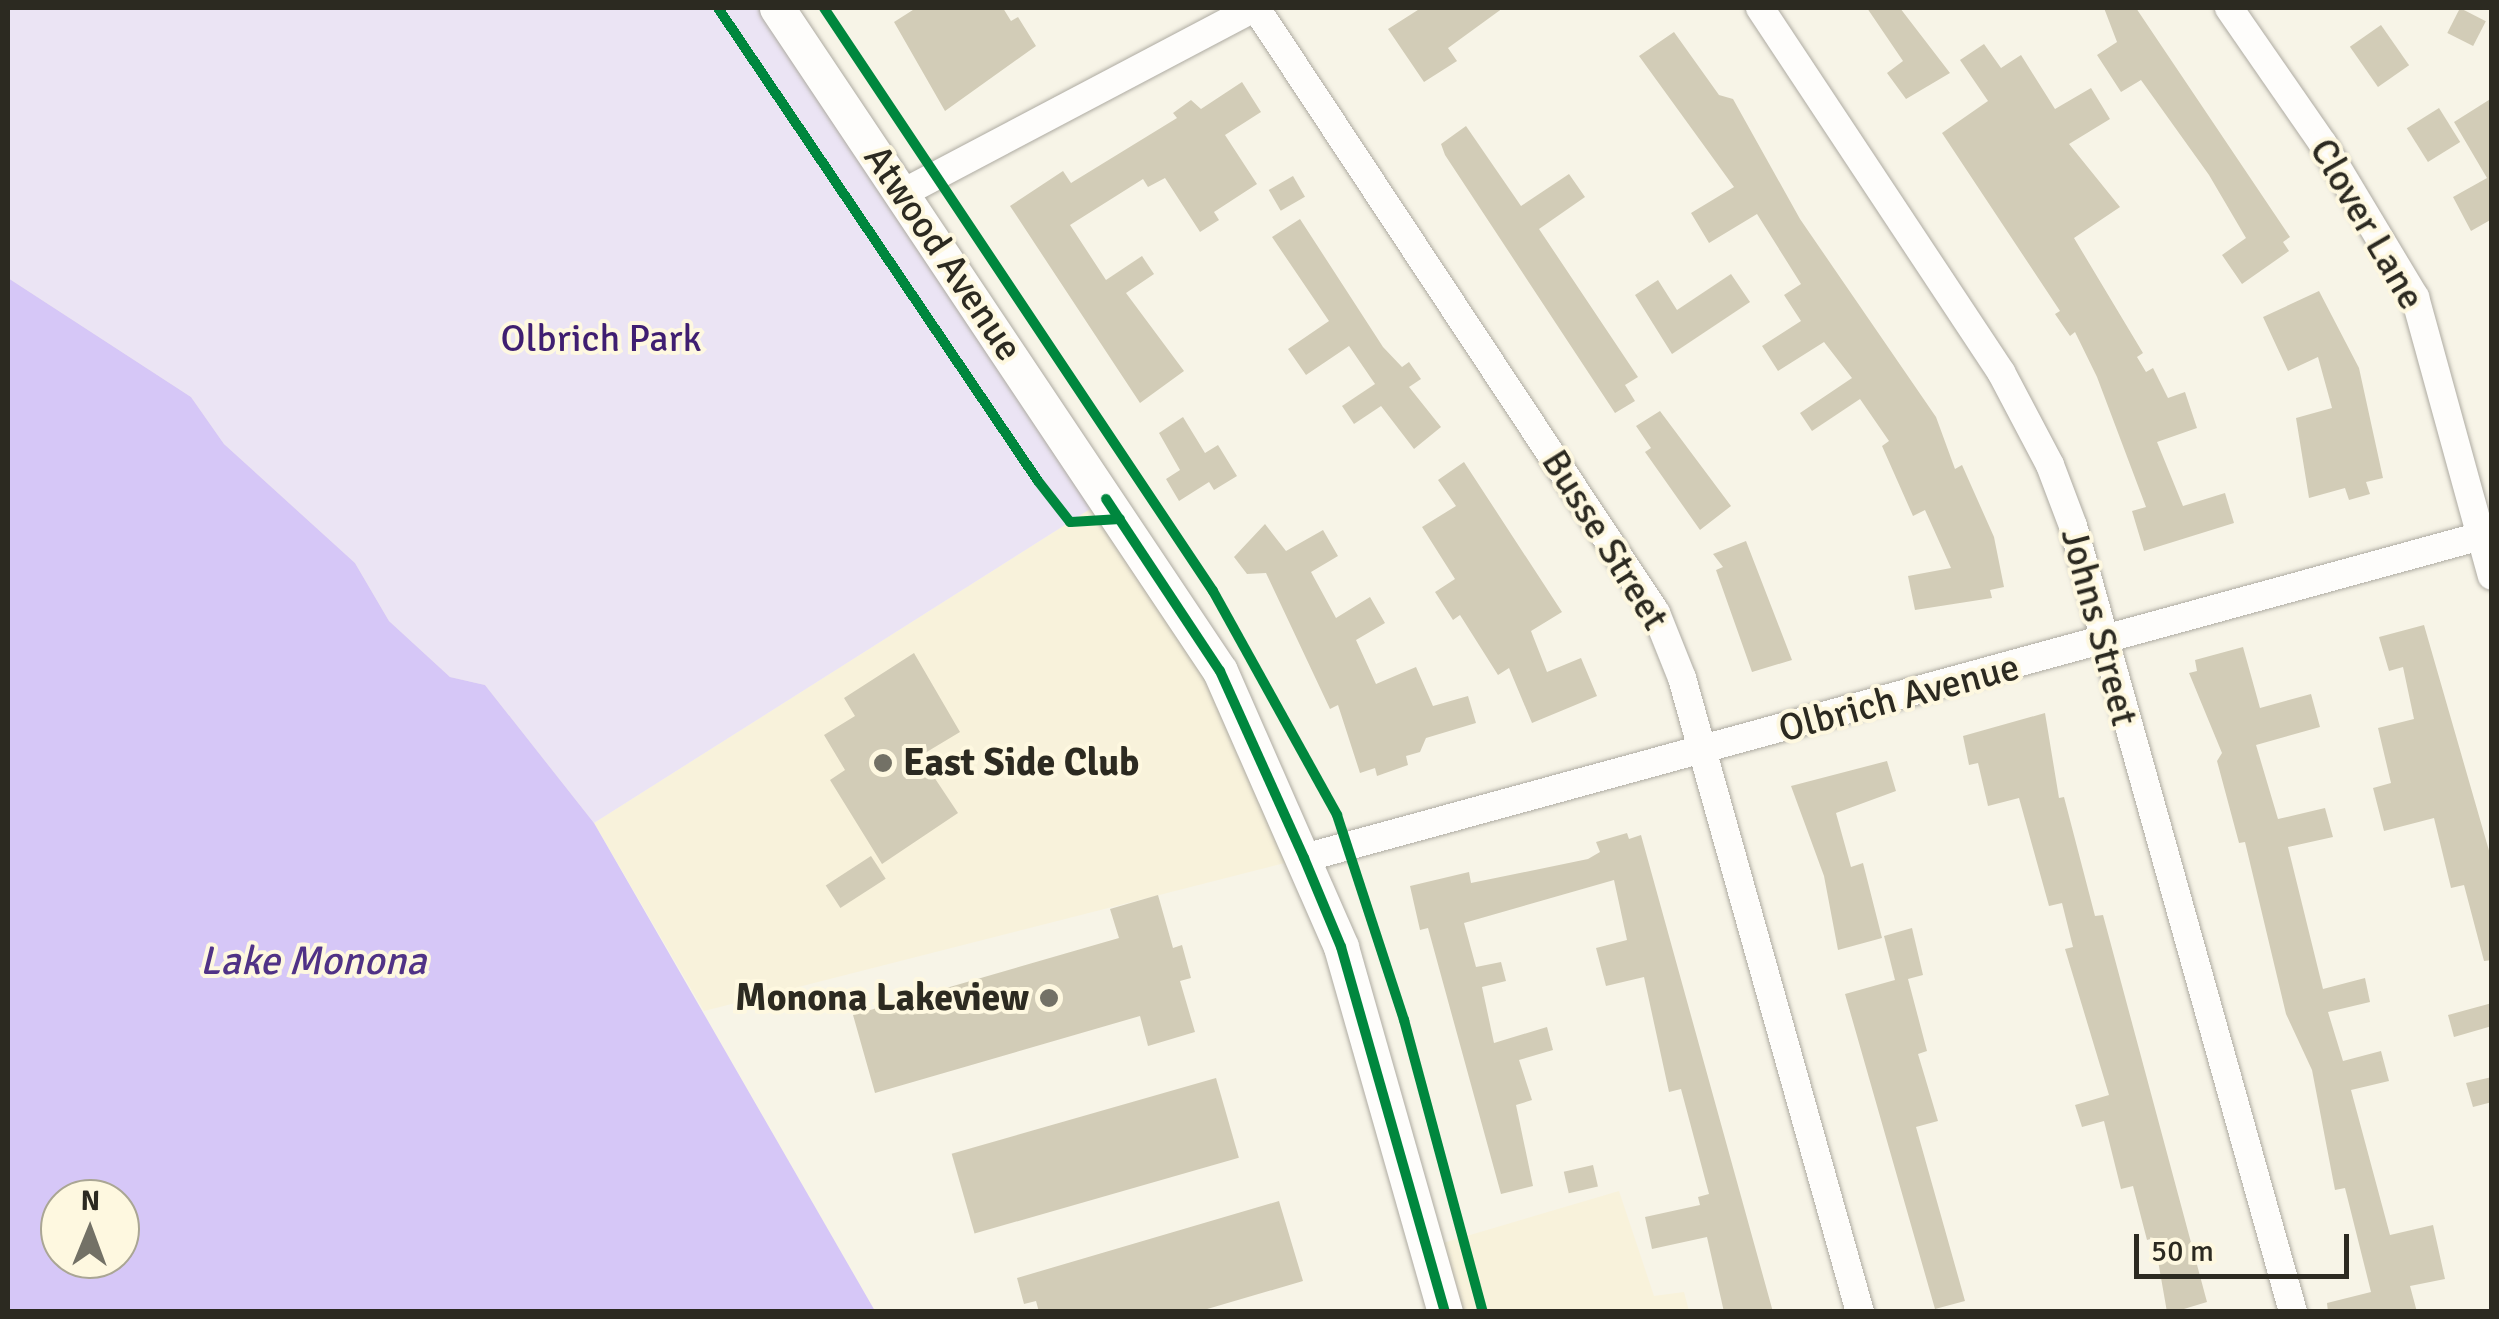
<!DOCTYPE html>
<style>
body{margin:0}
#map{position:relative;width:2499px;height:1319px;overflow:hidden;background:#f7f4e7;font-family:Signika,sans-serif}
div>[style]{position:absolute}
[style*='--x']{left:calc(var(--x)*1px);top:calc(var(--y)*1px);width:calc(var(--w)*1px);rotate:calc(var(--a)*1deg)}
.built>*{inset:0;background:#f8f2db}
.green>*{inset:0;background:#ebe4f4}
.water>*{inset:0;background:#d6c7f7}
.building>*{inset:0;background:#d2ccb7;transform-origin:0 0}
.roads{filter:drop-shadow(0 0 2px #aeaba2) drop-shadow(0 0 2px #aeaba2)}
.minor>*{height:28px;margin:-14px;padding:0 14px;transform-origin:14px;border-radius:14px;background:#fefdfb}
.tertiary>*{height:35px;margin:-17.5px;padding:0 17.5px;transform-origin:17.5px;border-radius:17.5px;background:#fefdfb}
.cycleway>*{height:10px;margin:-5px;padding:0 5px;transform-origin:5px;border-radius:5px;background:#00873e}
.dots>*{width:28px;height:28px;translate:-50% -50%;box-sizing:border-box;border:5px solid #fef8e0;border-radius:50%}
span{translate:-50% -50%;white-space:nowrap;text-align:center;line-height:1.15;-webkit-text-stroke:8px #fef8e0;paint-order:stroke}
.street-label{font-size:38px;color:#2c2a21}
.park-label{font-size:38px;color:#3f1e71}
.poi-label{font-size:38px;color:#2c2a21;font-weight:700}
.left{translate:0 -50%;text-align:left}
.right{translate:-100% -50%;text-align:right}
.water-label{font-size:40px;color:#503286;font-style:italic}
.frame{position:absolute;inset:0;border:10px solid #2c2a21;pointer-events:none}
.north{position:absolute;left:40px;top:1179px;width:100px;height:100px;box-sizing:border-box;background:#fef8e0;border:2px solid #aaa694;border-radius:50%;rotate:1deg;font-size:28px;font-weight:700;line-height:40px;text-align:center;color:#2c2a21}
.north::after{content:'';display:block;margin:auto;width:35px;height:45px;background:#737166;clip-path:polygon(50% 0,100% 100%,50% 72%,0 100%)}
.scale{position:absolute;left:2134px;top:1234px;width:215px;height:45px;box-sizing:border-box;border:5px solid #2c2a21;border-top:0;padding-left:12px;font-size:30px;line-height:35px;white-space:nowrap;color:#2c2a21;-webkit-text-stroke:8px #fef8e0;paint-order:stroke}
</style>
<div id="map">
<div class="built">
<div style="clip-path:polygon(1106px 499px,1304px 858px,704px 1011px,594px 823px)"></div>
<div style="clip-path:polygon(1619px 1191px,1654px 1296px,1684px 1292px,1689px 1311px,1445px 1311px,1426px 1248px)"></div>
</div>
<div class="green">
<div style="clip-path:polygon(8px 8px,777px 8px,1106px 499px,594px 823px,485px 685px,450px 677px,389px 621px,355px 563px,224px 444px,191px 397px,8px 278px)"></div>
</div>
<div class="water">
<div style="clip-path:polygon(evenodd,8px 278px,191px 397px,224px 444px,355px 563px,389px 621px,450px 677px,485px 685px,594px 823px,875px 1311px,8px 1311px,8px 278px,60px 1199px,120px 1199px,120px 1259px,60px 1259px,60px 1199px)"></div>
</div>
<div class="building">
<div style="clip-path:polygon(916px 8px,1003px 8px,1011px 21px,1018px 17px,1036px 46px,945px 111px,894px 22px)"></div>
<div style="clip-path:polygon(1421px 8px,1503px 8px,1448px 48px,1457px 61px,1424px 82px,1388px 29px)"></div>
<div style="clip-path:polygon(1867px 8px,1900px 8px,1950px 73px,1906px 99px,1887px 73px,1903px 61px)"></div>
<div style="clip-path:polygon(2104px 8px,2136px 8px,2290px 237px,2283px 242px,2289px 251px,2242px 284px,2222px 255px,2246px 238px,2209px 175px,2141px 80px,2121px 92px,2097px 55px,2117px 42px)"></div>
<div style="left:2460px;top:8px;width:29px;height:28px;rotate:27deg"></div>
<div style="left:2381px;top:25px;width:49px;height:38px;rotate:55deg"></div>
<div style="clip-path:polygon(1674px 32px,1719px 95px,1733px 99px,1800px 219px,1936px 417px,1955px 469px,1962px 465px,1994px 537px,2004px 587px,1990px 590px,1992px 598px,1915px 610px,1908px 576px,1951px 568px,1925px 510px,1913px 516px,1882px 446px,1889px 441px,1860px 399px,1812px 431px,1800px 413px,1852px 378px,1824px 342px,1778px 371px,1762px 346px,1801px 321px,1784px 295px,1801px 284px,1757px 214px,1709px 243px,1691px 213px,1734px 187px,1639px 56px)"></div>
<div style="clip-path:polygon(1984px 44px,2001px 68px,2021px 55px,2055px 109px,2091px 88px,2110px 119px,2069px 144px,2120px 207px,2074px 238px,2143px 353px,2137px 357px,2146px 372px,2153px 368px,2168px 398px,2185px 392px,2197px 428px,2157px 442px,2183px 506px,2225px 493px,2234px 523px,2144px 551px,2132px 511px,2146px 507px,2097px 377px,2075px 332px,2070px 336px,2055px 314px,2060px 311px,1942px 133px,1988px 101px,1960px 60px)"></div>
<div style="clip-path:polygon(1242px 82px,1261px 112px,1225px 135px,1257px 184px,1214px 212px,1219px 220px,1200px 232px,1165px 178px,1148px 187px,1143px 179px,1070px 225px,1106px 280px,1142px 256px,1154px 274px,1126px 293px,1184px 371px,1140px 403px,1010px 206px,1063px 171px,1071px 183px,1177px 118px,1173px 113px,1191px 100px,1201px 109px)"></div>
<div style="clip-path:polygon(2492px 98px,2492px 219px,2471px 231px,2453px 197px,2487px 178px,2454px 122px)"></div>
<div style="left:2439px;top:108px;width:40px;height:38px;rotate:58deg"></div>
<div style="clip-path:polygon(1466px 126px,1521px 206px,1569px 174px,1585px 197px,1539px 229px,1638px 377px,1625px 385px,1635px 401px,1615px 413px,1445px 155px,1441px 144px)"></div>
<div style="left:1293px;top:176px;width:24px;height:28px;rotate:60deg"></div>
<div style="clip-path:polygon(1300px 219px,1383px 347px,1402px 367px,1409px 362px,1421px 379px,1409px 387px,1441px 427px,1414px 449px,1381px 406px,1354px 424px,1342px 406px,1375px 384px,1349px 346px,1306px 375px,1288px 349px,1329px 321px,1272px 237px)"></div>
<div style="clip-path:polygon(1731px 274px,1750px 302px,1672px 354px,1635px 295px,1658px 280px,1677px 310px)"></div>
<div style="clip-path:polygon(2319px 291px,2359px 368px,2383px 478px,2366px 482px,2370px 494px,2349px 500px,2345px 488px,2309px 498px,2296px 418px,2332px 408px,2318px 357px,2288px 371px,2263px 317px)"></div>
<div style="clip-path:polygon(1660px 411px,1731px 506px,1700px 530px,1645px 452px,1651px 448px,1636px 426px)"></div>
<div style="clip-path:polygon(1183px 417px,1205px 453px,1218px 445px,1237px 476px,1214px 490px,1209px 482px,1179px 501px,1166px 479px,1180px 470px,1159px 433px)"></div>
<div style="clip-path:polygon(1464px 462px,1562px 612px,1531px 631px,1547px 672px,1581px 658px,1597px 696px,1532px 723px,1509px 668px,1498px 675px,1460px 615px,1453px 620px,1435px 592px,1455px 579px,1422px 527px,1456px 506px,1438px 480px)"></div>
<div style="clip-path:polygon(1265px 524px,1286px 551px,1323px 530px,1338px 556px,1311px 572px,1336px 618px,1370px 597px,1385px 623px,1356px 640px,1376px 684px,1416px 667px,1433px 706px,1468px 696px,1476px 723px,1426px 738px,1420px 752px,1406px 756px,1408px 765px,1377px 776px,1375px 768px,1360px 773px,1338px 705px,1330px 709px,1266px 573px,1247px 574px,1234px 557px)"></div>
<div style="clip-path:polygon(1746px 541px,1792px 660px,1752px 672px,1716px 570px,1723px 567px,1713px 554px)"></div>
<div style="clip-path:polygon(2424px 625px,2492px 861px,2492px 960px,2484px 961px,2464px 885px,2451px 888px,2434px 818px,2384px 831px,2373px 788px,2391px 783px,2378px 728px,2414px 719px,2403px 667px,2389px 671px,2379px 637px)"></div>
<div style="clip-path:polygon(2243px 647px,2260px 708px,2311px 694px,2320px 727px,2256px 745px,2278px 819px,2325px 808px,2333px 837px,2288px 847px,2323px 989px,2365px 978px,2370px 1002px,2328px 1012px,2343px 1061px,2381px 1051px,2389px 1081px,2351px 1090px,2390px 1235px,2433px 1225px,2445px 1279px,2410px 1286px,2417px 1312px,2328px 1312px,2327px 1303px,2371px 1292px,2345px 1188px,2335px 1190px,2312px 1070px,2286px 1014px,2245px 842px,2239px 843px,2217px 761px,2222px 753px,2189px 673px,2197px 671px,2195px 660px)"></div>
<div style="clip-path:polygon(914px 653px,960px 732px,920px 756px,958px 813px,882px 864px,830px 780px,845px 770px,824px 735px,855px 716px,844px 698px)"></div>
<div style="clip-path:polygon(2045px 713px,2059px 798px,2064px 797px,2095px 916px,2103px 915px,2207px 1302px,2174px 1312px,2167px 1312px,2154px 1238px,2147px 1240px,2133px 1186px,2121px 1189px,2104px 1121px,2082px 1127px,2075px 1105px,2109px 1095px,2065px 949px,2073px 947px,2062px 903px,2049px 906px,2019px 798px,1988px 806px,1978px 763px,1969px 765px,1963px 736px)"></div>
<div style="clip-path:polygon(1887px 761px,1896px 791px,1836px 813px,1851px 867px,1863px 863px,1882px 938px,1838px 950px,1824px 876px,1791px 786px)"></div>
<div style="clip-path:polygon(1627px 833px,1629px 839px,1641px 835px,1773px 1312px,1724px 1312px,1707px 1237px,1652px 1249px,1645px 1217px,1700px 1205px,1698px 1197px,1709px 1194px,1681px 1089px,1669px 1092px,1644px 977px,1606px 986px,1596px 948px,1627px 940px,1614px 880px,1464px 923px,1476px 967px,1501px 962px,1506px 981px,1482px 987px,1494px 1043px,1547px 1027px,1553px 1050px,1519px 1060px,1532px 1100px,1516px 1105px,1533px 1186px,1501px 1194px,1428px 928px,1420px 930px,1410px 886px,1469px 872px,1471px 883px,1588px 859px,1600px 852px,1596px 842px)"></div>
<div style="left:871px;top:856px;width:27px;height:54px;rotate:57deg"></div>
<div style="clip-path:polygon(1158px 895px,1173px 948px,1182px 945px,1191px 978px,1180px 981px,1195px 1032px,1148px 1046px,1140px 1016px,875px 1093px,853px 1015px,1119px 938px,1110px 909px)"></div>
<div style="clip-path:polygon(1912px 928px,1923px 975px,1908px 979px,1927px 1051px,1918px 1054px,1938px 1121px,1916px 1127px,1965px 1301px,1935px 1309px,1845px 994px,1895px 980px,1884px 936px)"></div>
<div style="clip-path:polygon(2492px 1003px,2492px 1026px,2454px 1037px,2448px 1015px)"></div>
<div style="clip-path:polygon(2492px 1077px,2492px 1102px,2473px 1107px,2466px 1083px)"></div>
<div style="left:1216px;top:1078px;width:83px;height:275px;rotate:74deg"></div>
<div style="left:1593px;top:1165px;width:22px;height:30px;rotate:77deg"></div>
<div style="clip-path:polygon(1279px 1201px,1303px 1281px,1197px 1312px,1039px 1312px,1036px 1301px,1024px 1304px,1017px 1278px)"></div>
</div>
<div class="roads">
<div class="minor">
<div style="--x:1256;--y:8;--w:725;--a:56.53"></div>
<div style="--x:1656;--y:613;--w:70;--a:68.2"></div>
<div style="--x:1682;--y:678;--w:659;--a:74.32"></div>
<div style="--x:1760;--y:8;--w:437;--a:56.5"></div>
<div style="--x:2001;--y:372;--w:105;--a:62.2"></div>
<div style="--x:2050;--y:465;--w:65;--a:69.3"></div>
<div style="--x:2073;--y:526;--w:816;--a:74.36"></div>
<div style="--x:2229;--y:8;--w:165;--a:55.3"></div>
<div style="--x:2323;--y:144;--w:179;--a:59"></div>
<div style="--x:2415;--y:297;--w:289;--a:74.6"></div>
<div style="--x:903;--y:193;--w:397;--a:-27.8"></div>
<div style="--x:1304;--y:858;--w:1232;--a:-15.3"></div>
</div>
<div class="tertiary">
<div style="--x:777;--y:8;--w:797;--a:56.25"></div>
<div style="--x:1220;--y:671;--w:301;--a:66.3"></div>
<div style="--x:1341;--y:947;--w:380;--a:74.1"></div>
</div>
</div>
<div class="cycleway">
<div style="--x:718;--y:8;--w:571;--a:55.92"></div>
<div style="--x:1038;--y:481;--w:52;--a:52"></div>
<div style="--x:1070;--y:522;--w:50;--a:-3.4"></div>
<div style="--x:824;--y:8;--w:701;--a:56.29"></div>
<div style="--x:1213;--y:591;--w:256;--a:61"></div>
<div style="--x:1337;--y:815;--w:216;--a:71.9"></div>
<div style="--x:1404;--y:1020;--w:302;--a:74.9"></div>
<div style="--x:1106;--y:499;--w:206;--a:56.5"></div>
<div style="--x:1220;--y:671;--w:205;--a:65.8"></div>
<div style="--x:1304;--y:858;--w:96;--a:67.4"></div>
<div style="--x:1341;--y:947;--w:380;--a:74.1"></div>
</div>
<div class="dots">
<div style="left:883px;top:763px;background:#737166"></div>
<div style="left:1049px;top:998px;background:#737166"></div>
</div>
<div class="street-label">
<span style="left:2367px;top:224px;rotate:60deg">Clover Lane</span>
<span style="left:943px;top:253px;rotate:56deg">Atwood Avenue</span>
<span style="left:1605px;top:540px;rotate:58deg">Busse Street</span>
<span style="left:2099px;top:627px;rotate:75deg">Johns Street</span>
<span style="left:1899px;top:698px;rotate:-15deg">Olbrich Avenue</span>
</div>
<div class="park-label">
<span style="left:601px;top:339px">Olbrich Park</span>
</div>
<div class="poi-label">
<span class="left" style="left:903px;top:763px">East Side Club</span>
<span class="right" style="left:1029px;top:998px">Monona Lakeview</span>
</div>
<div class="water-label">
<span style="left:313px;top:961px">Lake Monona</span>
</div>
<div class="frame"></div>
<div class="north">N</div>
<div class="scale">50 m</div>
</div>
